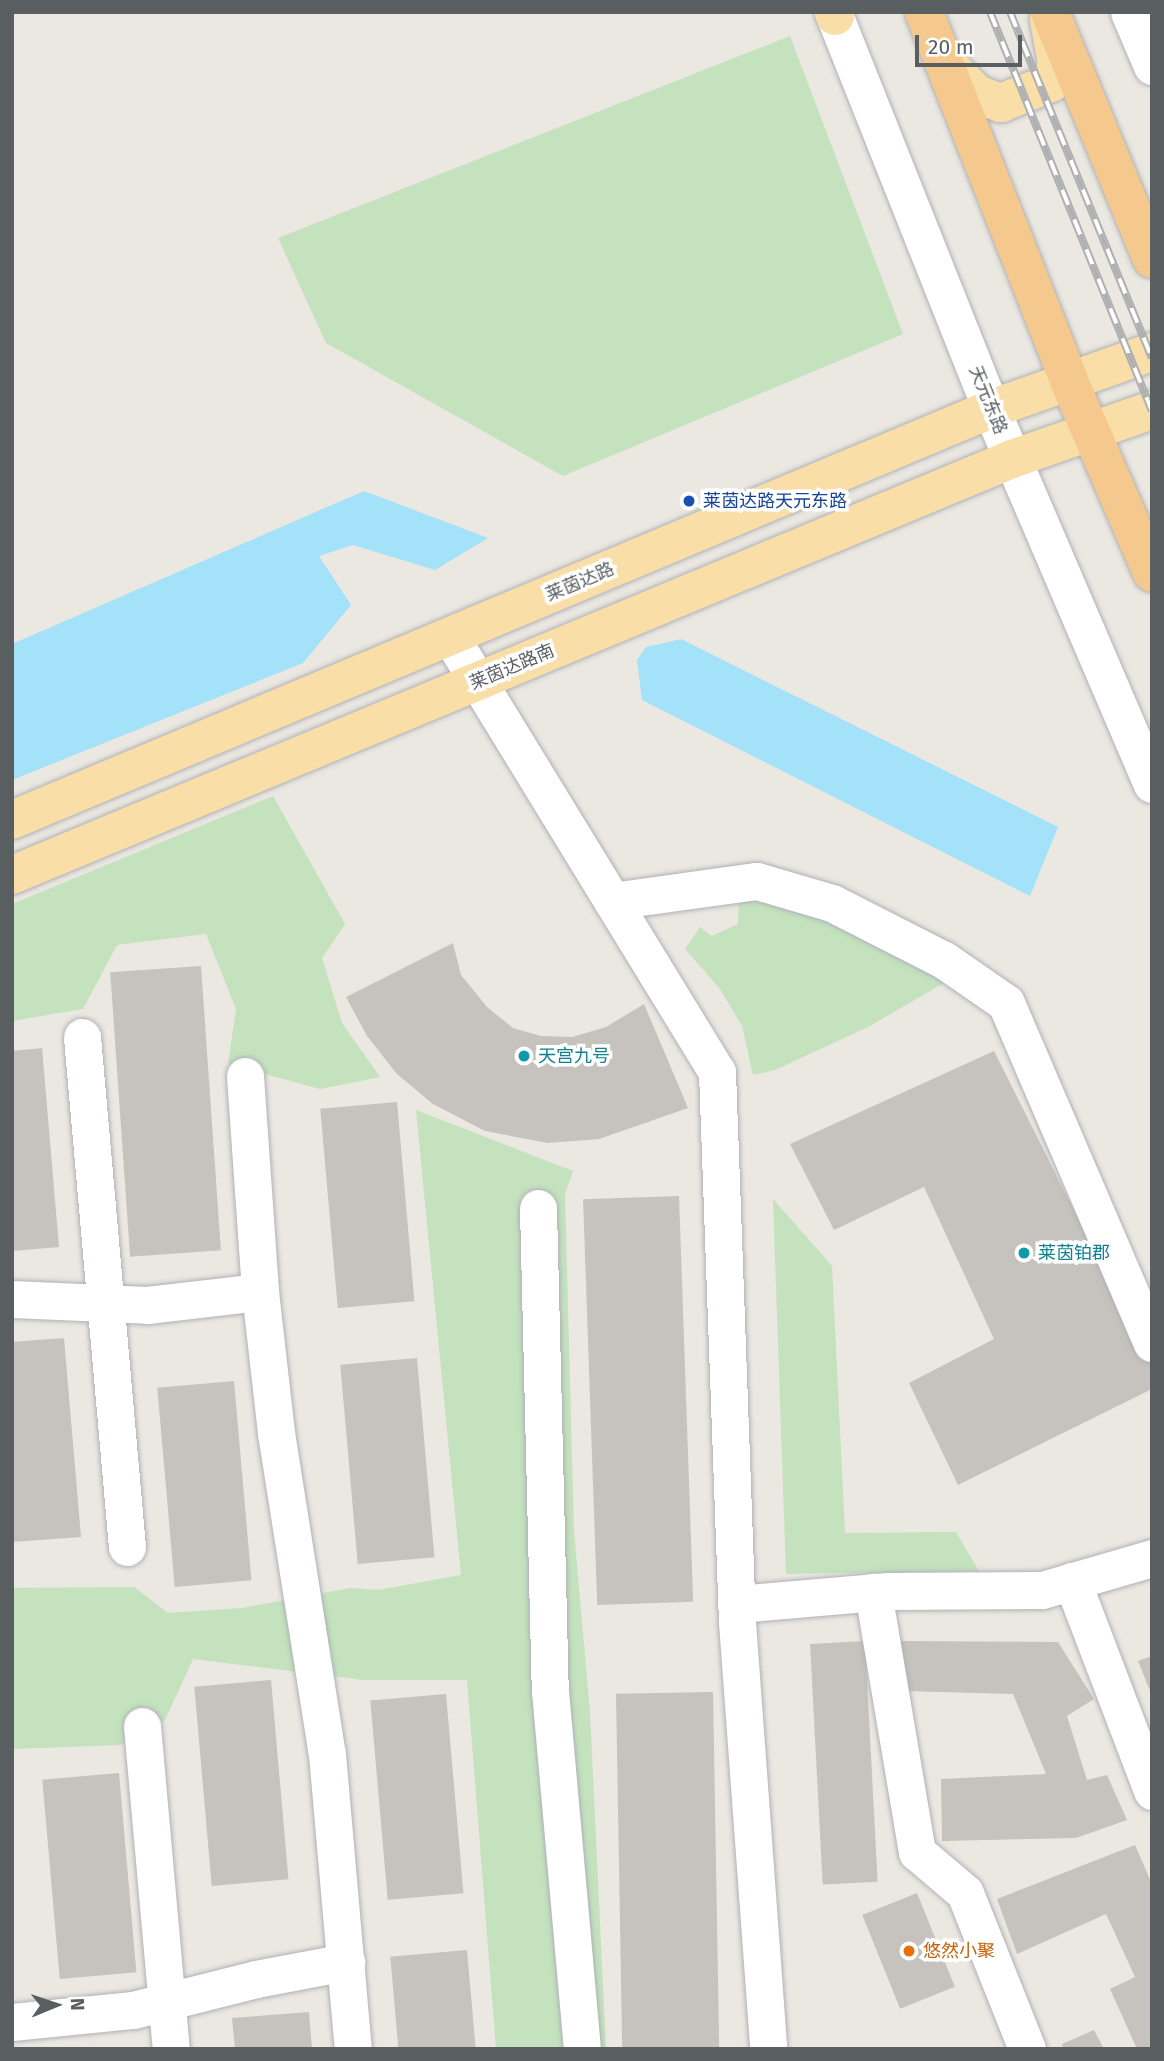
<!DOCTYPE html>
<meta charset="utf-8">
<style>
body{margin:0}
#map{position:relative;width:1164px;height:2061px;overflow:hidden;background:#ebe7e1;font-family:"Fira Sans","Noto Sans SC",sans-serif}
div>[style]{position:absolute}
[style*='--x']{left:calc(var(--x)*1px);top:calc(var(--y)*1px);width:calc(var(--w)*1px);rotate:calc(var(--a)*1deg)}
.green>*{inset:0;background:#c4e2be}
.water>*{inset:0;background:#a3e2f9}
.building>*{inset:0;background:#c6c2be;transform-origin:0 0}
.roads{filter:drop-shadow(0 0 2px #aeb2b6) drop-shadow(0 0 2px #aeb2b6)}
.minor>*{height:37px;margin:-18.5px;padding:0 18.5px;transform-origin:18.5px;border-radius:18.5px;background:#fff}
.major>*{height:38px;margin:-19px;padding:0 19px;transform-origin:19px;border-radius:19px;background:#f9dea8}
.highway>*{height:38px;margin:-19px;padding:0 19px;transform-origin:19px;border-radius:19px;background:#f5c98e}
.rail>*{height:8px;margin-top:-4px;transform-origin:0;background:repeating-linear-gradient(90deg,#fff 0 16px,#afb0b1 0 32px);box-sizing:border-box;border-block:2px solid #afb0b1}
.dots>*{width:19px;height:19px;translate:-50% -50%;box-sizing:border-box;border:4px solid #fff;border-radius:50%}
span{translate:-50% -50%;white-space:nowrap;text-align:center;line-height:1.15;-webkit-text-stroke:7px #fff;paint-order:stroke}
.street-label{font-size:18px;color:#595e61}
.transit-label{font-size:18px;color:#164399}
.left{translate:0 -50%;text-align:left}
.culture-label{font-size:18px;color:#0d838f}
.food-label{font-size:18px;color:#c56008}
.frame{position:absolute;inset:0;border:14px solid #595e61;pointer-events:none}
.north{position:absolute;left:21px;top:1970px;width:70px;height:70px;-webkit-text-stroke:5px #fff;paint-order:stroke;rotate:88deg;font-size:19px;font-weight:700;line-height:28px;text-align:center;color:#595e61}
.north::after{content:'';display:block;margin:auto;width:24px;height:32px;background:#595e61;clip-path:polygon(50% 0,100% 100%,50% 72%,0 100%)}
.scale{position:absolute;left:915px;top:35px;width:107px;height:32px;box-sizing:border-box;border:4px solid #595e61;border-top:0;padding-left:9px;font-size:21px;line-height:24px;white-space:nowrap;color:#595e61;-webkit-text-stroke:5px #fff;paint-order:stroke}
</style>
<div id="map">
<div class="green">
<div style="clip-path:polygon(790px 36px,903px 334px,563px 476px,326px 343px,278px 238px)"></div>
<div style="clip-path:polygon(273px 796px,345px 924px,322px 958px,342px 1023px,380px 1077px,320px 1089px,228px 1064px,236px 1009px,206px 934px,117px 945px,83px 1009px,12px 1021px,12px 904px)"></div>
<div style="clip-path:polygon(739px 891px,846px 924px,949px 980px,868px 1027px,775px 1070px,753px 1075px,742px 1026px,720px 989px,685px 949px,700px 927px,712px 936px,738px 924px)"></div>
<div style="clip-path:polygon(416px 1110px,573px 1171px,565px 1194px,574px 1531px,590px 1712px,606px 2049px,496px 2049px,467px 1680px,363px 1680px,193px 1659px,165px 1720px,121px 1745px,12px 1749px,12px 1588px,134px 1587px,168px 1613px,242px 1608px,350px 1588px,378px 1590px,461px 1575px)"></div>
<div style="clip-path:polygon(773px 1199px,832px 1266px,845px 1533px,956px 1532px,979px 1571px,786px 1574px)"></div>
</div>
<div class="water">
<div style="clip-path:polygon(364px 491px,488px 538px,435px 570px,353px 545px,319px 556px,351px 605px,303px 663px,12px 780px,12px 644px)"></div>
<div style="clip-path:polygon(681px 639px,1058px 827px,1030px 896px,642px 700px,637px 660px,646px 647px)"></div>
</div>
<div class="building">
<div style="clip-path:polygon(453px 943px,461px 975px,487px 1007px,513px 1028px,541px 1036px,572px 1037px,606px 1027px,644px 1004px,688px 1108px,599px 1139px,548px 1143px,485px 1131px,433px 1104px,397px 1074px,367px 1036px,346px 997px)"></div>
<div style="left:201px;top:966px;width:285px;height:91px;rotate:86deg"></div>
<div style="clip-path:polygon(42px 1048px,59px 1247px,12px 1251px,12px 1051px)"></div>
<div style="clip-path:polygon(994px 1051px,1152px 1366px,1152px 1389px,958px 1485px,909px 1383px,994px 1339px,924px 1187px,834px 1230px,790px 1144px)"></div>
<div style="left:397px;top:1102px;width:200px;height:77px;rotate:85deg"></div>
<div style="left:679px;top:1196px;width:406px;height:96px;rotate:88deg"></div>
<div style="clip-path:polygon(64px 1338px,81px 1537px,12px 1542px,12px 1342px)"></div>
<div style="left:417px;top:1358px;width:200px;height:77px;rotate:85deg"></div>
<div style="left:234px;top:1381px;width:200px;height:77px;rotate:85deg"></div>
<div style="left:865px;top:1641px;width:241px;height:55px;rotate:87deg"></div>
<div style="clip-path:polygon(901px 1641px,1058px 1642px,1094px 1699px,1067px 1716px,1087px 1780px,1107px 1775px,1127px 1820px,1076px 1838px,942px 1841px,941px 1779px,1046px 1774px,1013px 1694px,903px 1691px)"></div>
<div style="clip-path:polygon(1152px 1656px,1152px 1696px,1138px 1661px)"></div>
<div style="left:271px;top:1680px;width:200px;height:77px;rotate:85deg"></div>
<div style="left:713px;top:1692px;width:357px;height:97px;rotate:89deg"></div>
<div style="left:446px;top:1694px;width:200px;height:76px;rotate:85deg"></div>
<div style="left:119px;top:1773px;width:200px;height:77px;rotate:85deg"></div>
<div style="clip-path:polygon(1135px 1845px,1152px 1884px,1152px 2049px,1137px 2049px,1110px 1989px,1135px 1977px,1106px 1914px,1017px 1954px,997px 1899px)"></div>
<div style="left:917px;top:1893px;width:101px;height:59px;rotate:68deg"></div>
<div style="left:467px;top:1950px;width:99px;height:77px;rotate:85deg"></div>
<div style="clip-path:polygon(309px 2012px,312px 2049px,235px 2049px,232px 2018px)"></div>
<div style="clip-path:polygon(1094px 2030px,1104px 2049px,1063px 2049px,1062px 2044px)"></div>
</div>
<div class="roads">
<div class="minor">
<div style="--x:833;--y:12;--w:427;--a:68.3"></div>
<div style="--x:991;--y:409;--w:408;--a:66.8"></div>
<div style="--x:1129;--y:12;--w:59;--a:66.9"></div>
<div style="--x:450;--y:636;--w:511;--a:58.52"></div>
<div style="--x:717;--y:1072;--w:550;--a:87.92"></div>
<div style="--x:737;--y:1622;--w:428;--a:85.8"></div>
<div style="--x:612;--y:901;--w:146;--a:-7.9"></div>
<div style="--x:757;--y:881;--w:78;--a:16.3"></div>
<div style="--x:832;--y:903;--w:126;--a:27"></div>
<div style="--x:944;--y:960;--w:75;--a:34.7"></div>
<div style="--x:1006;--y:1003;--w:370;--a:66.8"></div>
<div style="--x:82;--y:1037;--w:512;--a:84.96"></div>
<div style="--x:245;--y:1076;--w:217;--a:86"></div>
<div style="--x:538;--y:1208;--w:483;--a:88.6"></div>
<div style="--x:550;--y:1691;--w:359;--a:84.9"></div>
<div style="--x:12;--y:1299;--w:135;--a:2.5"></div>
<div style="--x:147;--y:1305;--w:114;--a:-6.6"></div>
<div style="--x:260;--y:1292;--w:142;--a:83.5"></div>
<div style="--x:276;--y:1433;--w:325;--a:81"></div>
<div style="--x:327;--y:1754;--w:296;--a:85"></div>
<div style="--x:1072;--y:1581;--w:225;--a:69.1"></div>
<div style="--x:873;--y:1592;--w:264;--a:80.4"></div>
<div style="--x:917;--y:1852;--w:63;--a:40.5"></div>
<div style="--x:965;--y:1893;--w:168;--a:68.3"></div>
<div style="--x:737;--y:1604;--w:152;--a:-4.9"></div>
<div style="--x:888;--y:1591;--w:154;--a:-0.4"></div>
<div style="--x:1042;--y:1590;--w:115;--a:-16.2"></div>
<div style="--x:142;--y:1726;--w:324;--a:84.9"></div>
<div style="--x:12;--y:2022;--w:122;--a:-5.7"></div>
<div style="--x:133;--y:2010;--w:127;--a:-14.1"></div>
<div style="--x:256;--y:1979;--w:92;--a:-10.7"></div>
</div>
<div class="major">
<div style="--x:834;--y:12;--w:4;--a:76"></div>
<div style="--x:942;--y:59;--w:49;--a:45"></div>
<div style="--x:977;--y:94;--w:26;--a:21"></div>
<div style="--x:1001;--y:103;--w:54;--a:-21.8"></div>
<div style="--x:1051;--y:83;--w:20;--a:-72"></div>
<div style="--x:1057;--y:64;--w:45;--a:-100.3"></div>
<div style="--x:12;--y:820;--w:1062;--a:-22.77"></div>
<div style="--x:991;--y:409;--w:171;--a:-19.5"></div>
<div style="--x:12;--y:875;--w:1083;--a:-22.59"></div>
<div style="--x:1012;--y:459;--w:148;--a:-19.3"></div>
</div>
<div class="highway">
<div style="--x:924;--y:12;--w:396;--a:68.5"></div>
<div style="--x:1069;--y:381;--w:209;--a:66.6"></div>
<div style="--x:1050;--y:12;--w:267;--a:67.6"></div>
</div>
</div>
<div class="rail">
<div style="--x:990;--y:12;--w:430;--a:67.9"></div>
<div style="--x:1010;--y:12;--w:374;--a:67.7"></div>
</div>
<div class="dots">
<div style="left:689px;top:501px;background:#1a4fb4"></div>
<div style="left:524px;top:1056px;background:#0f9aa8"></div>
<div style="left:1024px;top:1253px;background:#0f9aa8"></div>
<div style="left:909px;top:1951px;background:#e8710a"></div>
</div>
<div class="street-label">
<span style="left:988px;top:400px;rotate:68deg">天元东路</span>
<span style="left:580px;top:582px;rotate:-23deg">莱茵达路</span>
<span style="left:512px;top:667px;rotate:-23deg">莱茵达路南</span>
</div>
<div class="transit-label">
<span class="left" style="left:703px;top:501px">莱茵达路天元东路</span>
</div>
<div class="culture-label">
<span class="left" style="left:538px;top:1056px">天宫九号</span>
<span class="left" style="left:1038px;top:1253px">莱茵铂郡</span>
</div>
<div class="food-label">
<span class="left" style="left:923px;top:1951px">悠然小聚</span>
</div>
<div class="frame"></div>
<div class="north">N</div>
<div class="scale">20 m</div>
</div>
